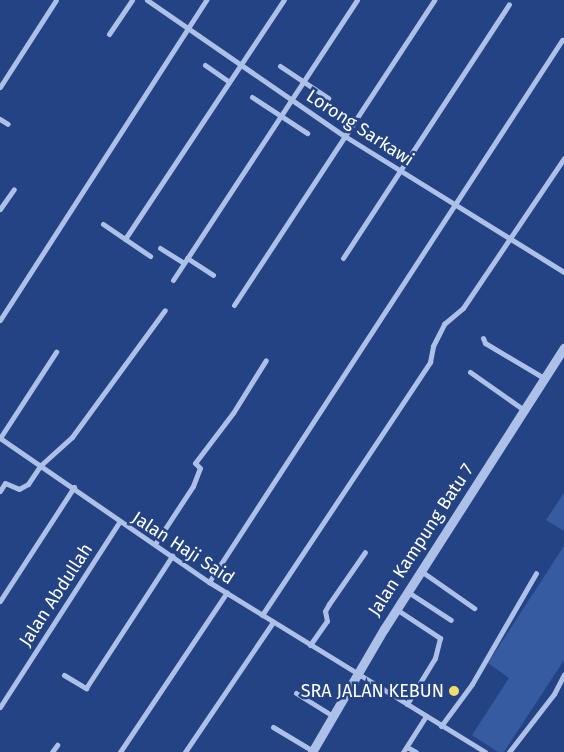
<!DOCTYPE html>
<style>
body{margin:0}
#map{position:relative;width:564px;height:752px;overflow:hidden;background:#234384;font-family:"Fira Sans",sans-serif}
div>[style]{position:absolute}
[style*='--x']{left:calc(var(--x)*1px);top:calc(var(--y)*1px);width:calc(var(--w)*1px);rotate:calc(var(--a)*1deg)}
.green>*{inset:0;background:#375ba1}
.minor>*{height:5px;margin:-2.5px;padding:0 2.5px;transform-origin:2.5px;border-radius:2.5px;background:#acc0e8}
.tertiary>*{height:9px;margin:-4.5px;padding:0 4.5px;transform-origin:4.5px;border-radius:4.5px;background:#acc0e8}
.dots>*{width:14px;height:14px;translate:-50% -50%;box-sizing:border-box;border:2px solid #234384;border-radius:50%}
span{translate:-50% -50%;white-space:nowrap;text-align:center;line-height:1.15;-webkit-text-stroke:5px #234384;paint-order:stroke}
.street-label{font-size:18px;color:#fff}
.poi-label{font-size:18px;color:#fff}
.right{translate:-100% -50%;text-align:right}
</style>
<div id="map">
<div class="green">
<div style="clip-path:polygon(564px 493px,564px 531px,546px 520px)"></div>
<div style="clip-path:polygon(564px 546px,564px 660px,504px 752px,498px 752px,472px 735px,509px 678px,488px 663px)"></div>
</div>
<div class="minor">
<div style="--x:147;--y:0;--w:238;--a:34.6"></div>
<div style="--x:343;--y:135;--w:260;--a:31.8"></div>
<div style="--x:109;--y:34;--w:41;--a:-55.9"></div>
<div style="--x:205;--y:65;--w:28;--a:35"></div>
<div style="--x:280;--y:66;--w:58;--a:33.7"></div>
<div style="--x:0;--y:87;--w:103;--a:-57.2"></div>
<div style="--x:252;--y:97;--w:66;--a:33.2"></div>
<div style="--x:0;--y:119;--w:9;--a:32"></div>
<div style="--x:0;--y:209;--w:24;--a:-55"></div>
<div style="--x:103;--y:224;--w:57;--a:34.2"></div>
<div style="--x:125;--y:239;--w:287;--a:-56.4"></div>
<div style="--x:160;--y:248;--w:28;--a:32"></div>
<div style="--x:187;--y:258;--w:31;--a:33"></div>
<div style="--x:343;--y:258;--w:303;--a:-56.8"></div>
<div style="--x:173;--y:280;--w:335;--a:-56.7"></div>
<div style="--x:234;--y:305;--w:365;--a:-56.7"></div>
<div style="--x:0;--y:320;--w:381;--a:-57.2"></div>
<div style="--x:483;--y:338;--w:5;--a:68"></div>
<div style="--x:485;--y:343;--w:69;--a:30.7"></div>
<div style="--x:470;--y:372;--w:66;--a:35.1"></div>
<div style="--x:0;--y:438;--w:254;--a:34.6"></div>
<div style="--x:209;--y:582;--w:324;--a:31.6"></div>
<div style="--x:0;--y:438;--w:103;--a:-56.9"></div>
<div style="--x:0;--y:491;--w:9;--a:-58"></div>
<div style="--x:5;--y:483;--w:15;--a:23"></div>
<div style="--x:19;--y:489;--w:10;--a:-29"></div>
<div style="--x:28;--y:484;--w:23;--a:-56"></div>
<div style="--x:41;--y:465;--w:42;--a:-42.1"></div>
<div style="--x:72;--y:437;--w:157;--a:-53.8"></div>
<div style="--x:155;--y:544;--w:69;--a:-56.8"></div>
<div style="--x:193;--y:486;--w:19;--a:-69"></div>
<div style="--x:200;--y:468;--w:7;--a:-135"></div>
<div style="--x:195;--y:463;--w:63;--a:-52.8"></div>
<div style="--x:233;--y:413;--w:62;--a:-58.1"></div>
<div style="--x:421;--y:571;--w:65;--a:34.9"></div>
<div style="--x:209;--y:582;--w:647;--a:-56.92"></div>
<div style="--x:408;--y:592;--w:51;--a:33.1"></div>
<div style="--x:0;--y:601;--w:136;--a:-57"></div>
<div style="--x:396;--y:609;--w:53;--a:33.4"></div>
<div style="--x:440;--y:638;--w:21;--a:104"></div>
<div style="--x:435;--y:658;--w:54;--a:121.3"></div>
<div style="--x:262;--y:615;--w:304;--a:-56.4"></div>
<div style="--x:430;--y:362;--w:16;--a:-79"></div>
<div style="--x:433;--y:346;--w:25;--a:-63"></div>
<div style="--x:444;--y:324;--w:25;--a:-40"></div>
<div style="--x:463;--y:308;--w:181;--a:-56"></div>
<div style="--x:310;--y:645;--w:29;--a:-55"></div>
<div style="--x:327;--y:621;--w:10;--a:-101"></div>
<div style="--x:325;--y:611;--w:8;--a:-60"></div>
<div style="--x:329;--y:604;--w:63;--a:-55.3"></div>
<div style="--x:64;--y:675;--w:26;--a:31"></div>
<div style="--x:86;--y:688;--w:158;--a:-56.9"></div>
<div style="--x:296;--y:693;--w:44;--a:31.9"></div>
<div style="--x:0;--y:707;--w:220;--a:-57.2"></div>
<div style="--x:441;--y:726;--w:52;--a:-53.6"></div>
<div style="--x:472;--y:684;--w:128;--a:-60"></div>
<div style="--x:273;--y:727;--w:47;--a:31"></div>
<div style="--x:407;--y:747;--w:10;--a:29"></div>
<div style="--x:52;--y:752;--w:9;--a:-54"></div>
<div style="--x:120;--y:752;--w:192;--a:-56.2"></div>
<div style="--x:185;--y:752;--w:157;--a:-55.9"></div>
<div style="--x:403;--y:752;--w:43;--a:-57.4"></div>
<div style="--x:509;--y:752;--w:73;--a:-52.2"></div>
<div style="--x:554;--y:694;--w:22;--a:-63"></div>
</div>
<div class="tertiary">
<div style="--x:312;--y:752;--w:143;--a:-59.7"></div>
<div style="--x:384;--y:629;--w:334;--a:-57.4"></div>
</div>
<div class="dots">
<div style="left:454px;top:691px;background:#f3dc6f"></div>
</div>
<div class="street-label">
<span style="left:360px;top:128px;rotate:33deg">Lorong Sarkawi</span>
<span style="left:421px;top:540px;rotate:-57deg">Jalan Kampung Batu 7</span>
<span style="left:183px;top:548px;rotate:33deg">Jalan Haji Said</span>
<span style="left:56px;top:595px;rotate:-57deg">Jalan Abdullah</span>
</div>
<div class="poi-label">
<span class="right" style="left:444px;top:691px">SRA JALAN KEBUN</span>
</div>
</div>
